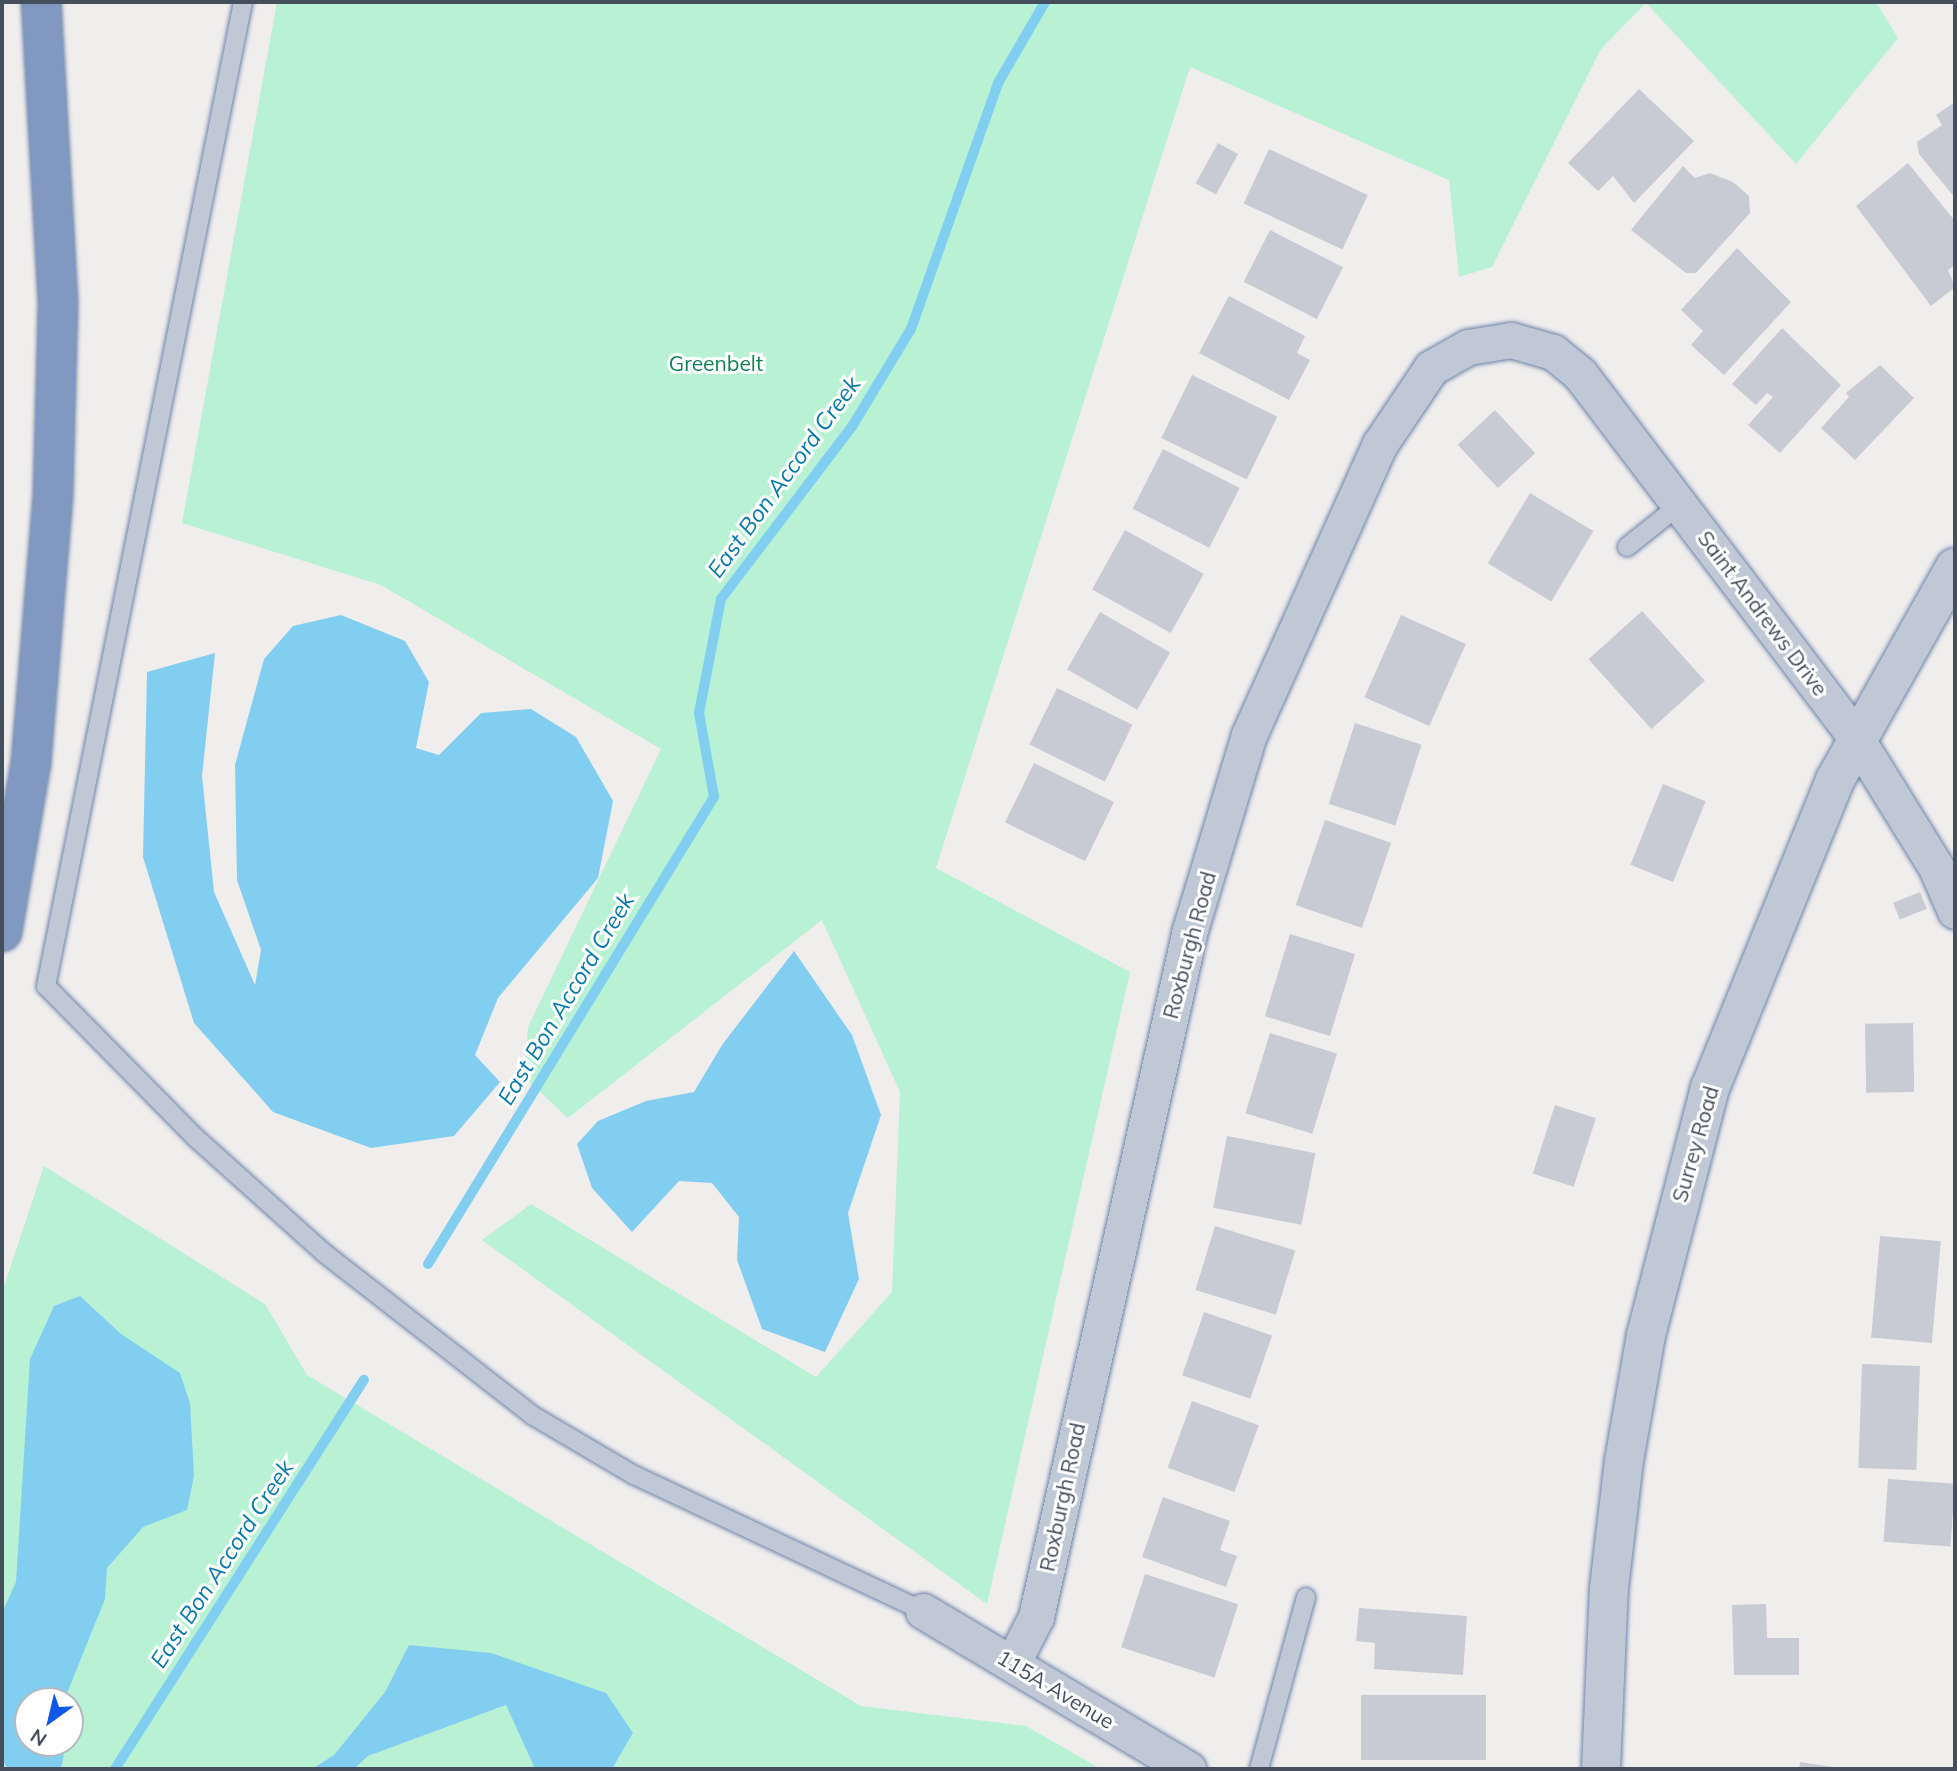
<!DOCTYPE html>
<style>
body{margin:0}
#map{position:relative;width:1957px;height:1771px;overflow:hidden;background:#f0eded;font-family:Mulish,sans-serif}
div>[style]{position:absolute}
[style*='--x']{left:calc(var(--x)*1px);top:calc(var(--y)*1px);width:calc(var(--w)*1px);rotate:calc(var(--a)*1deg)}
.green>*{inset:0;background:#b8f1d4}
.water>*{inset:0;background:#82cef1}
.stream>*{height:10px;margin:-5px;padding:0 5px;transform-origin:5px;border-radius:5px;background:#82cef1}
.building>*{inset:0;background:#c8cbd3;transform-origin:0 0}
.roads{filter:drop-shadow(0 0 2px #6d84ab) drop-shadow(0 0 2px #6d84ab)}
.service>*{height:18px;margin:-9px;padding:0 9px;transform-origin:9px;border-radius:9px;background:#bfc8d4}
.minor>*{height:35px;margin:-17.5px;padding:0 17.5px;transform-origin:17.5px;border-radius:17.5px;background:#bfc8d4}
.tertiary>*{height:38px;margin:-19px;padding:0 19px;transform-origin:19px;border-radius:19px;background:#bfc8d4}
.motorway>*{height:38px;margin:-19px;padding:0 19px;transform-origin:19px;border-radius:19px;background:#8199c0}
span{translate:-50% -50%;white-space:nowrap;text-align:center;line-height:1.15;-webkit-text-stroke:6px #fff;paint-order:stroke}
.park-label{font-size:21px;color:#118155}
.street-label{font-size:21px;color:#444e5c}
.water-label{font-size:23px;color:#0479af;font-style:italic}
.frame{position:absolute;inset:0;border:4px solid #444e5c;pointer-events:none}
.north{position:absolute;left:14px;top:1687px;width:70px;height:70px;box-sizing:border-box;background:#fff;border:2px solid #b4b8be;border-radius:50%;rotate:214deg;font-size:19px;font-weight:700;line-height:28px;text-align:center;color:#444e5c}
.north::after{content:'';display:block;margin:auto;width:24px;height:32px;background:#0e57e9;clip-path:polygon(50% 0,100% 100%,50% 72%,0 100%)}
</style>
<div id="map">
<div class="green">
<div style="clip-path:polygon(277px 2px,1876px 2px,1898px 38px,1796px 164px,1646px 3px,1601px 49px,1492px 267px,1459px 277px,1449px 180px,1190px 67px,936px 868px,1130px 972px,987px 1604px,482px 1240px,531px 1204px,816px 1377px,892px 1292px,900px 1092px,822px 920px,568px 1118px,524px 1077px,528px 1027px,661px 749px,381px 585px,182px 523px)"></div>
<div style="clip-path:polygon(evenodd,44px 1166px,265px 1304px,307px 1375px,861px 1706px,1026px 1726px,1101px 1769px,612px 1769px,633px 1733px,410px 1645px,385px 1692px,334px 1755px,312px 1769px,2px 1769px,2px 1292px,44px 1166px,28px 1701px,70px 1701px,70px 1743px,28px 1743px,28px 1701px)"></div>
<div style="clip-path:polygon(506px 1705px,535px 1769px,354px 1769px,368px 1756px)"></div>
</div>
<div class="water">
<div style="clip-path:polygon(341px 615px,405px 641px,429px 682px,416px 748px,439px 755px,481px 713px,531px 709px,576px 737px,613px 801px,598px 878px,498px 998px,475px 1055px,500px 1082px,454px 1136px,371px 1148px,273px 1112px,194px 1023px,143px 857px,147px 672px,215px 653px,202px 776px,214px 892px,255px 985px,261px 950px,237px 880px,235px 765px,264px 659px,293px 626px)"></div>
<div style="clip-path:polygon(794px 951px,852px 1035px,881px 1115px,848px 1213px,859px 1279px,825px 1352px,762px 1329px,737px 1260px,739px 1217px,712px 1183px,679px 1181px,632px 1232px,592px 1188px,577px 1144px,598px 1121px,646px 1101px,694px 1092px,722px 1045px)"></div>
<div style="clip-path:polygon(80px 1296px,121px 1334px,180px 1373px,190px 1403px,194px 1476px,187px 1510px,143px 1527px,107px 1568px,105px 1599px,64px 1701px,28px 1701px,28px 1743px,66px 1743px,61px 1769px,8px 1769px,2px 1759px,2px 1613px,16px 1582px,30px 1359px,54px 1306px)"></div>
<div style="clip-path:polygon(409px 1645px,491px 1653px,606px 1693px,633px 1733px,612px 1769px,535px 1769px,506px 1705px,368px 1756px,354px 1769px,312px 1769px,334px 1755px,385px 1692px)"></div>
</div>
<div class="stream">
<div style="--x:428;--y:1264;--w:548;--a:-58.52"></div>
<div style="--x:714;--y:797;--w:85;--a:-100.1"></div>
<div style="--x:699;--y:713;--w:116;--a:-79.1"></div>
<div style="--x:721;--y:599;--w:218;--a:-52.8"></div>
<div style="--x:853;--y:425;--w:112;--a:-58.9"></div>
<div style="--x:911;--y:329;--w:261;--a:-70.5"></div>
<div style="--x:998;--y:83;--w:94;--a:-59.9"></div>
<div style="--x:115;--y:1769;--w:462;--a:-57.4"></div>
</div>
<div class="building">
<div style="clip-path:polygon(1639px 89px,1694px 141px,1634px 203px,1613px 176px,1598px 191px,1568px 163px)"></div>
<div style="clip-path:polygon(1955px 102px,1955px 198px,1919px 154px,1917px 142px,1942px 125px,1936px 115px)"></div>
<div style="left:1218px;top:143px;width:23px;height:46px;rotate:29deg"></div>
<div style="left:1269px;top:149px;width:109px;height:60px;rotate:25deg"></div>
<div style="clip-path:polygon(1908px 163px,1955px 221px,1955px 265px,1948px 270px,1955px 287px,1931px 306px,1856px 206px)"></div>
<div style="clip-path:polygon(1683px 166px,1695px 178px,1710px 173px,1733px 182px,1749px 196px,1750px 213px,1696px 273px,1686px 273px,1631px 230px)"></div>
<div style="left:1270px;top:230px;width:82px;height:58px;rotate:27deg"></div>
<div style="clip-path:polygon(1737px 248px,1791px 302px,1724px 375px,1691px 345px,1703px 331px,1681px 310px)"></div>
<div style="clip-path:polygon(1229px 296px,1305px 336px,1297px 353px,1310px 360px,1289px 400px,1199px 353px)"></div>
<div style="clip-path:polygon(1782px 328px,1841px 385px,1780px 453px,1748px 425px,1773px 397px,1767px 393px,1756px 405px,1732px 384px)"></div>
<div style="clip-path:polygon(1880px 365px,1914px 398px,1855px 460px,1821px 428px,1849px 397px,1846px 393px)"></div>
<div style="left:1192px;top:375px;width:95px;height:70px;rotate:26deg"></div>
<div style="left:1495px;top:410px;width:59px;height:51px;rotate:47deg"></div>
<div style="left:1163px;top:449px;width:86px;height:67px;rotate:27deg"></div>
<div style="left:1530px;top:493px;width:74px;height:82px;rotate:31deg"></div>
<div style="left:1125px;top:530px;width:90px;height:68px;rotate:29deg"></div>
<div style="left:1642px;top:611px;width:94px;height:72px;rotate:48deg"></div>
<div style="left:1100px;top:612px;width:81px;height:66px;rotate:30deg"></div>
<div style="left:1401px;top:615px;width:71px;height:90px;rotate:24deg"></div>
<div style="left:1057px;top:688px;width:84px;height:63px;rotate:26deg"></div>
<div style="left:1355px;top:723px;width:70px;height:85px;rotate:18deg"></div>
<div style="left:1034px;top:763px;width:89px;height:66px;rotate:26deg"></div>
<div style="left:1663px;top:784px;width:46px;height:87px;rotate:22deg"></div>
<div style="left:1325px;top:820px;width:70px;height:90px;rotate:19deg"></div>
<div style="left:1920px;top:892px;width:18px;height:29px;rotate:68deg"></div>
<div style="left:1290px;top:934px;width:68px;height:86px;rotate:17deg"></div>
<div style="left:1913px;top:1023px;width:69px;height:48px;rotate:89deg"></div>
<div style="left:1270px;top:1033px;width:70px;height:84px;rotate:17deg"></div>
<div style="left:1555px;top:1105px;width:43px;height:72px;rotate:18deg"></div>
<div style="left:1227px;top:1136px;width:90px;height:73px;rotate:11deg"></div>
<div style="left:1215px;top:1226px;width:84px;height:67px;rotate:17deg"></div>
<div style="left:1880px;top:1236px;width:61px;height:102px;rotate:5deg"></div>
<div style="left:1204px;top:1312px;width:72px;height:67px;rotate:19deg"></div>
<div style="left:1862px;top:1364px;width:58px;height:104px;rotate:2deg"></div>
<div style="left:1192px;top:1401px;width:71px;height:71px;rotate:20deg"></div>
<div style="left:1888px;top:1479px;width:67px;height:63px;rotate:4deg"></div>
<div style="clip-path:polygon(1163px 1497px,1230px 1521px,1220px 1550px,1237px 1556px,1226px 1587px,1142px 1557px)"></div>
<div style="left:1145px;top:1574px;width:98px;height:77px;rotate:18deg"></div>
<div style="clip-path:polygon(1766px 1604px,1767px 1638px,1799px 1638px,1799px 1675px,1734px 1675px,1732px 1605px)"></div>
<div style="clip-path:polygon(1359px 1608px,1467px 1616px,1463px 1675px,1374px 1669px,1375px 1643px,1356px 1641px)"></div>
<div style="left:1361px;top:1695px;width:125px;height:65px"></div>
<div style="clip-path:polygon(1800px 1762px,1839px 1768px,1839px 1769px,1799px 1769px)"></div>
</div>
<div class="roads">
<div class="service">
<div style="--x:243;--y:2;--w:1004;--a:101.32"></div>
<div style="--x:46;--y:986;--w:214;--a:45.4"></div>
<div style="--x:196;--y:1138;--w:172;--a:41.9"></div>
<div style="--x:324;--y:1253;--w:264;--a:37.9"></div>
<div style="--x:532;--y:1415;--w:118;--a:30.5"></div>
<div style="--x:634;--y:1475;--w:319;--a:25.2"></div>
<div style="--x:1627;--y:547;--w:70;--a:-38.7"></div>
<div style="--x:1259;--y:1769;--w:178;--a:-74.7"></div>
</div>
<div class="minor">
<div style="--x:923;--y:1611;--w:309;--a:30.8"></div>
<div style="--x:1013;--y:1662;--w:51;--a:-62.9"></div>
<div style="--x:1036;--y:1617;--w:704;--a:-77.37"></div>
<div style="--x:1190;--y:930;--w:204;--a:-73.2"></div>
<div style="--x:1249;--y:735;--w:319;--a:-65.8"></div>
<div style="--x:1380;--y:444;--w:92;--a:-56.1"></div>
<div style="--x:1431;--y:368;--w:43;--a:-29.6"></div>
<div style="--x:1468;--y:347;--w:44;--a:-9.2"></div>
<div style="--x:1511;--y:340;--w:44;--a:15.9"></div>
<div style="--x:1553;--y:352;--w:35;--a:39"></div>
<div style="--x:1580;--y:374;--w:457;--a:52.8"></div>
<div style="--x:1856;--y:738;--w:152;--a:58.2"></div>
<div style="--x:1936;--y:867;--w:48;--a:66.6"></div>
</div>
<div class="tertiary">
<div style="--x:1601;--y:1769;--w:181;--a:-87.5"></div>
<div style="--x:1609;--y:1588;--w:128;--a:-83.3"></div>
<div style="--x:1624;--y:1461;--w:128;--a:-80.1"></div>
<div style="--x:1646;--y:1335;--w:255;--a:-75.5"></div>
<div style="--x:1710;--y:1088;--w:332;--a:-67.9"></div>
<div style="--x:1835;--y:780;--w:244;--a:-60.6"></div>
</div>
<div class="motorway">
<div style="--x:2;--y:932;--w:171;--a:-80.3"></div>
<div style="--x:31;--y:763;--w:269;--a:-85.3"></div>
<div style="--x:53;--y:495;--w:193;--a:-88.5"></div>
<div style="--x:58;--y:302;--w:300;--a:-93.2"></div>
</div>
</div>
<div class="park-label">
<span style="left:716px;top:363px">Greenbelt</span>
</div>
<div class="street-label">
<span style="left:1763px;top:613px;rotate:53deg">Saint Andrews Drive</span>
<span style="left:1189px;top:945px;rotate:-75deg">Roxburgh Road</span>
<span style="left:1695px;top:1144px;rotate:-74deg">Surrey Road</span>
<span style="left:1062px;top:1497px;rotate:-78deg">Roxburgh Road</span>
<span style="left:1056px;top:1689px;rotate:31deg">115A Avenue</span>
</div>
<div class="water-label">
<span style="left:784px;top:477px;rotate:-54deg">East Bon Accord Creek</span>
<span style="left:566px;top:999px;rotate:-59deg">East Bon Accord Creek</span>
<span style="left:222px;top:1564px;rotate:-57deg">East Bon Accord Creek</span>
</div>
<div class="frame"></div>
<div class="north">N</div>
</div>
